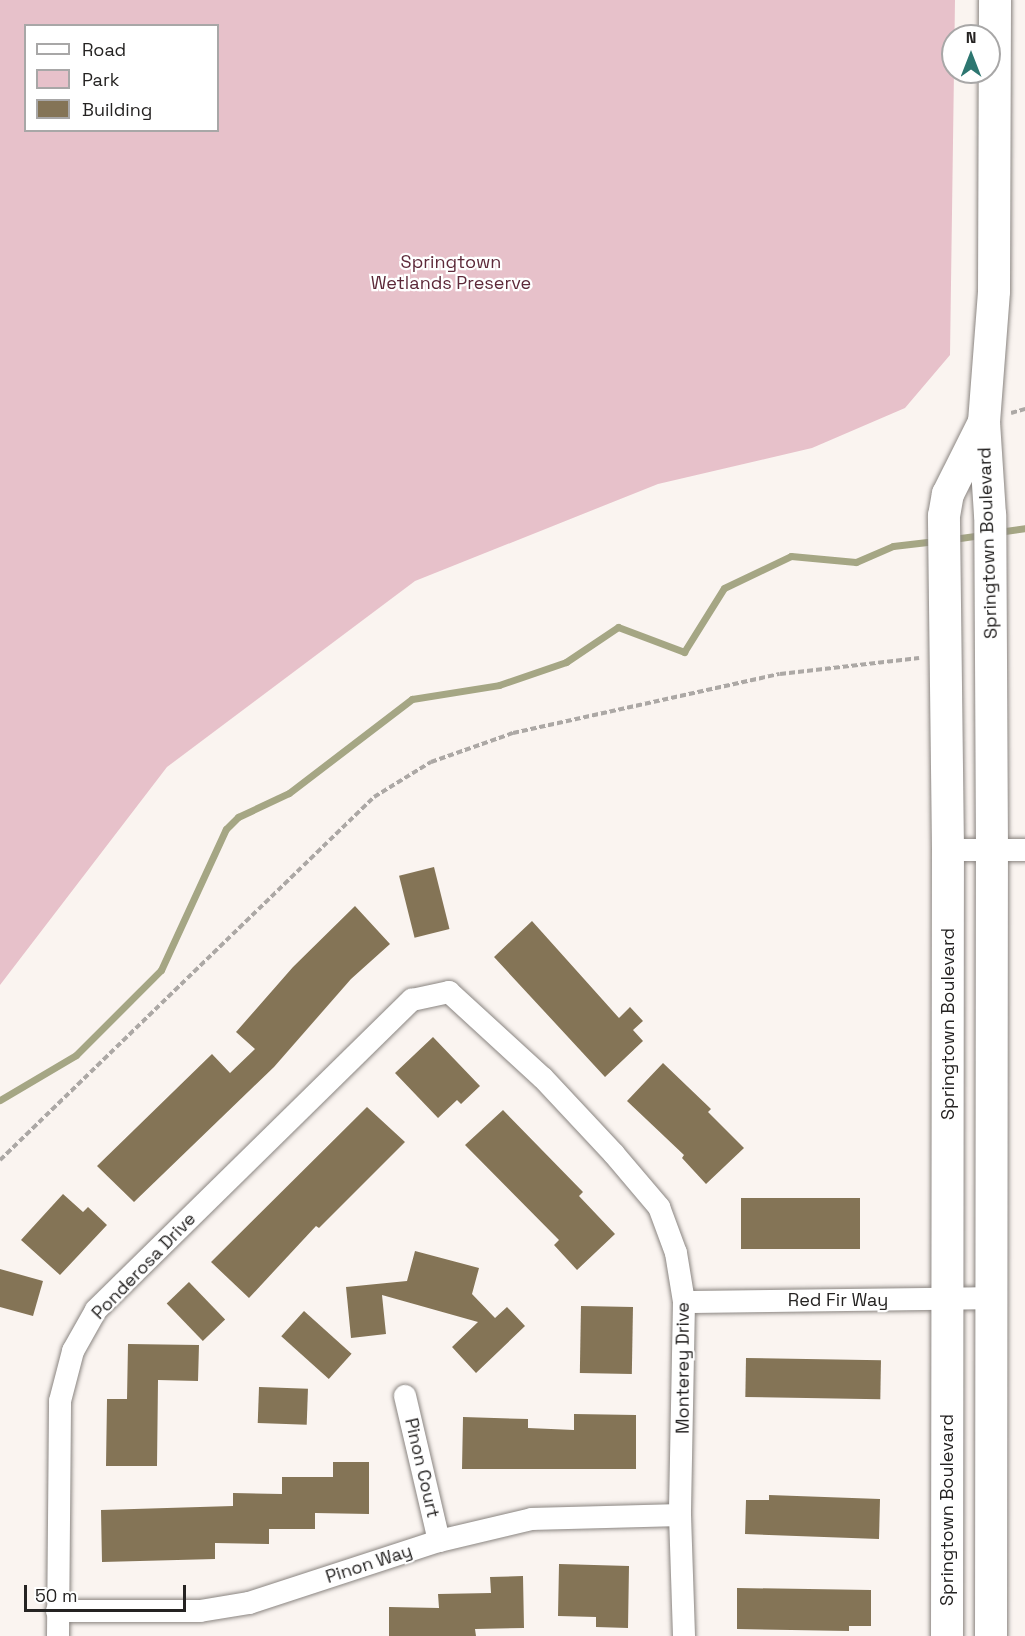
<!DOCTYPE html>
<style>
body{margin:0}
#map{position:relative;width:1025px;height:1636px;overflow:hidden;background:#faf4f0;font-family:"Space Grotesk",sans-serif}
div>[style]{position:absolute}
[style*='--x']{left:calc(var(--x)*1px);top:calc(var(--y)*1px);width:calc(var(--w)*1px);rotate:calc(var(--a)*1deg)}
.green>*{inset:0;background:#e7c1ca}
.stream>*{height:7px;margin:-3.5px;padding:0 3.5px;transform-origin:3.5px;border-radius:3.5px;background:#a5a684}
.building>*{inset:0;background:#847456;transform-origin:0 0}
.path>*{height:4px;margin-top:-2px;transform-origin:0;background:repeating-linear-gradient(90deg,#aca8a5 0 6px,transparent 0 9px)}
.roads{filter:drop-shadow(0 0 2px #8a8581) drop-shadow(0 0 2px #8a8581)}
.street>*{height:22px;margin:-11px;padding:0 11px;transform-origin:11px;border-radius:11px;background:#fff}
.secondary>*{height:32px;margin:-16px;padding:0 16px;transform-origin:16px;border-radius:16px;background:#fff}
span{translate:-50% -50%;white-space:nowrap;text-align:center;line-height:1.15;-webkit-text-stroke:4.5px #fff;paint-order:stroke}
.park-label{font-size:18px;color:#5d2939}
.street-label{font-size:18px;color:#252322}
.legend{position:absolute;left:24px;top:24px;width:195px;height:108px;box-sizing:border-box;background:#fff;border:2px solid #a8a7a7;margin:0;padding:8px 10px;list-style:none;font-size:18px;color:#252322}
.legend li{display:flex;align-items:center;gap:12px;height:30px}
.legend b{width:30px;border:2px solid #a8a7a7}
.north{position:absolute;left:941px;top:24px;width:60px;height:60px;box-sizing:border-box;background:#fff;border:2px solid #a8a7a7;border-radius:50%;rotate:0deg;font-size:16px;font-weight:700;line-height:24px;text-align:center;color:#252322}
.north::after{content:'';display:block;margin:auto;width:21px;height:27px;background:#2d7670;clip-path:polygon(50% 0,100% 100%,50% 72%,0 100%)}
.scale{position:absolute;left:24px;top:1585px;width:162px;height:27px;box-sizing:border-box;border:3px solid #252322;border-top:0;padding-left:8px;font-size:18px;line-height:21px;white-space:nowrap;color:#252322;-webkit-text-stroke:4px #fff;paint-order:stroke}
</style>
<div id="map">
<div class="green">
<div style="clip-path:polygon(evenodd,0 0,955px 0,950px 355px,905px 408px,812px 448px,658px 484px,415px 581px,167px 767px,0 985px,0 0,26px 26px,218px 26px,218px 130px,26px 130px,26px 26px)"></div>
</div>
<div class="stream">
<div style="--x:998;--y:532;--w:27;--a:-8"></div>
<div style="--x:953;--y:539;--w:28;--a:-8"></div>
<div style="--x:0;--y:1100;--w:88;--a:-30.6"></div>
<div style="--x:76;--y:1055;--w:120;--a:-45"></div>
<div style="--x:161;--y:970;--w:155;--a:-65.3"></div>
<div style="--x:226;--y:829;--w:17;--a:-45"></div>
<div style="--x:238;--y:817;--w:56;--a:-25.2"></div>
<div style="--x:289;--y:793;--w:155;--a:-37.4"></div>
<div style="--x:412;--y:699;--w:88;--a:-9.1"></div>
<div style="--x:499;--y:685;--w:71;--a:-18.9"></div>
<div style="--x:566;--y:662;--w:63;--a:-33.9"></div>
<div style="--x:618;--y:627;--w:71;--a:20.7"></div>
<div style="--x:684;--y:652;--w:75;--a:-58"></div>
<div style="--x:724;--y:588;--w:74;--a:-25.5"></div>
<div style="--x:791;--y:556;--w:65;--a:5.3"></div>
<div style="--x:856;--y:562;--w:40;--a:-23.4"></div>
<div style="--x:893;--y:546;--w:43;--a:-6.6"></div>
</div>
<div class="building">
<div style="left:434px;top:867px;width:64px;height:36px;rotate:76deg"></div>
<div style="clip-path:polygon(355px 906px,390px 944px,351px 979px,274px 1067px,134px 1202px,97px 1166px,212px 1054px,230px 1073px,255px 1049px,236px 1032px,293px 967px)"></div>
<div style="clip-path:polygon(532px 921px,619px 1018px,630px 1007px,643px 1021px,633px 1030px,643px 1041px,605px 1077px,494px 957px)"></div>
<div style="clip-path:polygon(433px 1037px,480px 1086px,461px 1104px,457px 1100px,438px 1118px,395px 1073px)"></div>
<div style="clip-path:polygon(663px 1063px,711px 1109px,708px 1112px,744px 1148px,706px 1184px,682px 1158px,684px 1155px,627px 1101px)"></div>
<div style="clip-path:polygon(367px 1107px,405px 1142px,319px 1228px,316px 1226px,249px 1298px,211px 1262px)"></div>
<div style="clip-path:polygon(503px 1110px,583px 1192px,579px 1196px,615px 1234px,577px 1270px,554px 1245px,559px 1240px,465px 1145px)"></div>
<div style="clip-path:polygon(63px 1194px,83px 1212px,88px 1207px,107px 1225px,60px 1275px,21px 1240px)"></div>
<div style="left:741px;top:1198px;width:119px;height:51px"></div>
<div style="clip-path:polygon(415px 1251px,479px 1268px,472px 1294px,495px 1318px,507px 1307px,525px 1326px,476px 1373px,452px 1347px,478px 1322px,382px 1295px,386px 1334px,351px 1338px,346px 1287px,407px 1281px)"></div>
<div style="clip-path:polygon(0 1269px,43px 1281px,33px 1316px,0 1307px)"></div>
<div style="left:189px;top:1282px;width:52px;height:31px;rotate:46deg"></div>
<div style="left:581px;top:1306px;width:52px;height:67px;rotate:1deg"></div>
<div style="left:304px;top:1311px;width:64px;height:34px;rotate:42deg"></div>
<div style="clip-path:polygon(128px 1344px,199px 1345px,198px 1381px,158px 1380px,157px 1466px,106px 1466px,107px 1399px,127px 1399px)"></div>
<div style="left:746px;top:1358px;width:135px;height:39px;rotate:1deg"></div>
<div style="left:259px;top:1387px;width:49px;height:36px;rotate:2deg"></div>
<div style="clip-path:polygon(574px 1414px,636px 1415px,636px 1469px,462px 1469px,463px 1417px,528px 1419px,528px 1428px,574px 1430px)"></div>
<div style="clip-path:polygon(333px 1462px,369px 1462px,369px 1514px,315px 1513px,315px 1529px,269px 1529px,269px 1544px,215px 1543px,215px 1559px,102px 1562px,101px 1510px,233px 1506px,233px 1493px,282px 1494px,282px 1477px,333px 1477px)"></div>
<div style="clip-path:polygon(769px 1495px,880px 1499px,879px 1539px,745px 1534px,746px 1500px,769px 1500px)"></div>
<div style="clip-path:polygon(559px 1564px,629px 1566px,628px 1628px,596px 1627px,596px 1617px,558px 1616px)"></div>
<div style="clip-path:polygon(523px 1576px,524px 1628px,475px 1629px,476px 1636px,389px 1636px,389px 1607px,439px 1608px,438px 1594px,491px 1593px,490px 1577px)"></div>
<div style="clip-path:polygon(737px 1588px,871px 1590px,871px 1626px,849px 1626px,849px 1631px,737px 1629px)"></div>
</div>
<div class="path">
<div style="--x:1011;--y:413;--w:15;--a:-16"></div>
<div style="--x:0;--y:1160;--w:521;--a:-44.14"></div>
<div style="--x:374;--y:797;--w:67;--a:-31.6"></div>
<div style="--x:431;--y:762;--w:87;--a:-19.5"></div>
<div style="--x:513;--y:733;--w:273;--a:-12.5"></div>
<div style="--x:780;--y:674;--w:140;--a:-6.6"></div>
</div>
<div class="roads">
<div class="street">
<div style="--x:948;--y:850;--w:77;--a:0"></div>
<div style="--x:684;--y:1302;--w:307;--a:-0.7"></div>
<div style="--x:405;--y:1396;--w:149;--a:76.8"></div>
<div style="--x:57;--y:1611;--w:143;--a:0"></div>
<div style="--x:200;--y:1611;--w:50;--a:-9.3"></div>
<div style="--x:249;--y:1603;--w:200;--a:-18.1"></div>
<div style="--x:439;--y:1541;--w:96;--a:-13.3"></div>
<div style="--x:532;--y:1519;--w:148;--a:-1.5"></div>
<div style="--x:58;--y:1636;--w:235;--a:-89.5"></div>
<div style="--x:60;--y:1401;--w:52;--a:-75.4"></div>
<div style="--x:73;--y:1351;--w:47;--a:-60.7"></div>
<div style="--x:96;--y:1310;--w:443;--a:-44.5"></div>
<div style="--x:412;--y:1000;--w:38;--a:-12"></div>
<div style="--x:449;--y:992;--w:127;--a:42.5"></div>
<div style="--x:543;--y:1078;--w:104;--a:46.9"></div>
<div style="--x:614;--y:1154;--w:70;--a:49.7"></div>
<div style="--x:659;--y:1207;--w:49;--a:69.7"></div>
<div style="--x:676;--y:1253;--w:50;--a:80.7"></div>
<div style="--x:684;--y:1302;--w:213;--a:91.1"></div>
<div style="--x:680;--y:1515;--w:121;--a:88.1"></div>
</div>
<div class="secondary">
<div style="--x:947;--y:1636;--w:786;--a:-89.93"></div>
<div style="--x:948;--y:850;--w:334;--a:-90.7"></div>
<div style="--x:944;--y:516;--w:22;--a:-80"></div>
<div style="--x:948;--y:494;--w:80;--a:-63.4"></div>
<div style="--x:991;--y:1636;--w:786;--a:-89.93"></div>
<div style="--x:992;--y:850;--w:335;--a:-90.3"></div>
<div style="--x:990;--y:515;--w:93;--a:-93.7"></div>
<div style="--x:984;--y:422;--w:131;--a:-85.6"></div>
<div style="--x:994;--y:291;--w:291;--a:-89.8"></div>
</div>
</div>
<div class="park-label">
<span style="left:451px;top:273px">Springtown<br>Wetlands Preserve</span>
</div>
<div class="street-label">
<span style="left:988px;top:543px;rotate:-92deg">Springtown Boulevard</span>
<span style="left:948px;top:1024px;rotate:-90deg">Springtown Boulevard</span>
<span style="left:144px;top:1266px;rotate:-46deg">Ponderosa Drive</span>
<span style="left:838px;top:1300px">Red Fir Way</span>
<span style="left:683px;top:1368px;rotate:-90deg">Monterey Drive</span>
<span style="left:422px;top:1468px;rotate:77deg">Pinon Court</span>
<span style="left:947px;top:1510px;rotate:-90deg">Springtown Boulevard</span>
<span style="left:369px;top:1564px;rotate:-18deg">Pinon Way</span>
</div>
<ul class="legend">
<li><b style="height:8px;background:#fff"></b>Road</li>
<li><b style="height:16px;background:#e7c1ca"></b>Park</li>
<li><b style="height:16px;background:#847456"></b>Building</li>
</ul>
<div class="north">N</div>
<div class="scale">50 m</div>
</div>
